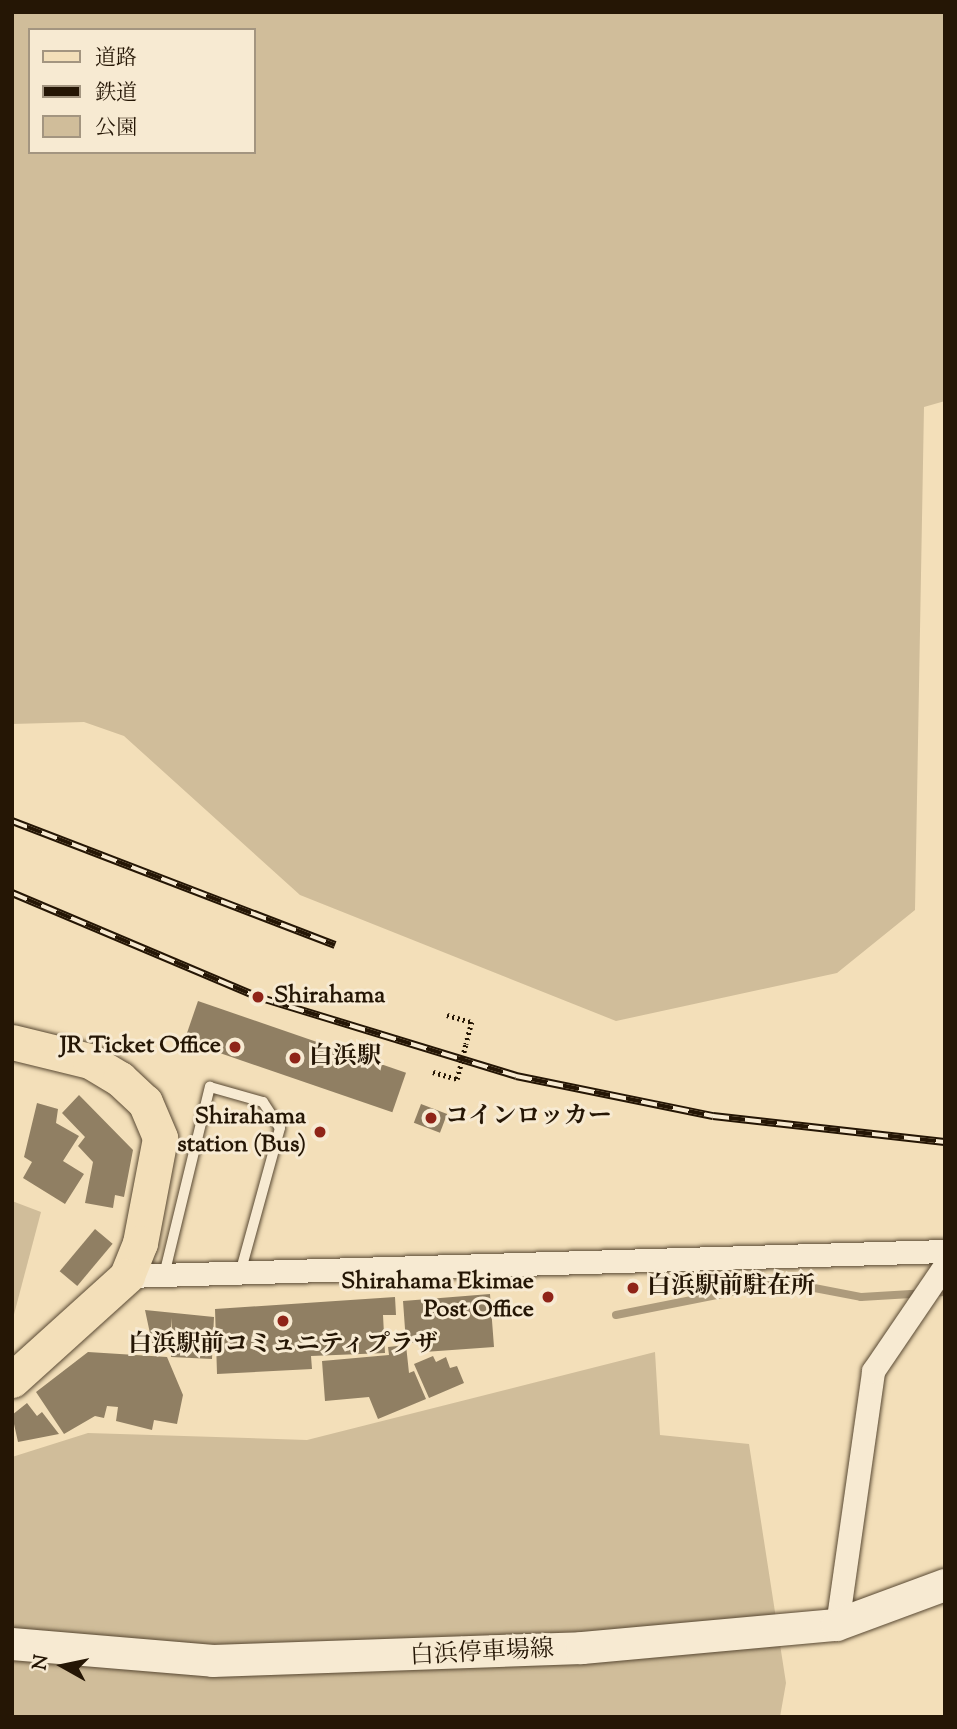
<!DOCTYPE html>
<meta charset="utf-8">
<style>
body{margin:0}
#map{position:relative;width:957px;height:1729px;overflow:hidden;background:#f3dfb9;font-family:"Sorts Mill Goudy","Noto Serif JP",serif}
div>[style]{position:absolute}
[style*='--x']{left:calc(var(--x)*1px);top:calc(var(--y)*1px);width:calc(var(--w)*1px);rotate:calc(var(--a)*1deg)}
.green>*{inset:0;background:#d0bd9a}
.stream>*{height:8px;margin:-4px;padding:0 4px;transform-origin:4px;border-radius:4px;background:#ad9b7c}
.building>*{inset:0;background:#907f63;transform-origin:0 0}
.path>*{height:4.5px;margin-top:-2.25px;transform-origin:0;background:repeating-linear-gradient(90deg,#251605 0 2px,transparent 0 5.5px)}
.roads{filter:drop-shadow(0 0 2px #584832) drop-shadow(0 0 2px #584832)}
.service>*{height:10px;margin:-5px;padding:0 5px;transform-origin:5px;border-radius:5px;background:#f7ead2}
.minor>*{height:23px;margin:-11.5px;padding:0 11.5px;transform-origin:11.5px;border-radius:11.5px;background:#f7ead2}
.secondary>*{height:32px;margin:-16px;padding:0 16px;transform-origin:16px;border-radius:16px;background:#f7ead2}
.primary>*{height:35px;margin:-17.5px;padding:0 17.5px;transform-origin:17.5px;border-radius:17.5px;background:#f3dfb9}
.rail>*{height:8px;margin-top:-4px;transform-origin:0;background:repeating-linear-gradient(90deg,#f7ead2 0 16px,#251605 0 32px);box-sizing:border-box;border-block:2px solid #251605}
.path-bridge>*{height:4.5px;margin-top:-2.25px;transform-origin:0;background:repeating-linear-gradient(90deg,#251605 0 2px,transparent 0 5.5px)}
.dots>*{width:19px;height:19px;translate:-50% -50%;box-sizing:border-box;border:4px solid #f7ead2;border-radius:50%}
span{translate:-50% -50%;white-space:nowrap;text-align:center;line-height:1.15;-webkit-text-stroke:6px #f7ead2;paint-order:stroke}
.poi-label{font-size:24px;color:#251605;font-weight:700}
.left{translate:0 -50%;text-align:left}
.right{translate:-100% -50%;text-align:right}
.street-label{font-size:24px;color:#251605}
.frame{position:absolute;inset:0;border:14px solid #251605;pointer-events:none}
.legend{position:absolute;left:28px;top:28px;width:228px;height:126px;box-sizing:border-box;background:#f7ead2;border:2px solid #a39580;margin:0;padding:9px 12px;list-style:none;font-size:21px;color:#251605}
.legend li{display:flex;align-items:center;gap:14px;height:35px}
.legend b{width:35px;border:2px solid #a39580}
.north{position:absolute;left:28px;top:1631px;width:70px;height:70px;-webkit-text-stroke:5px #f7ead2;paint-order:stroke;rotate:279deg;font-size:19px;font-weight:700;line-height:28px;text-align:center;color:#251605}
.north::after{content:'';display:block;margin:auto;width:24px;height:32px;background:#251605;clip-path:polygon(50% 0,100% 100%,50% 72%,0 100%)}
</style>
<div id="map">
<div class="green">
<div style="clip-path:polygon(evenodd,12px 12px,945px 12px,945px 401px,924px 407px,915px 910px,837px 973px,616px 1021px,300px 895px,124px 736px,84px 722px,12px 724px,12px 12px,30px 30px,254px 30px,254px 152px,30px 152px,30px 30px)"></div>
<div style="clip-path:polygon(12px 1201px,41px 1212px,12px 1322px)"></div>
<div style="clip-path:polygon(655px 1352px,660px 1435px,749px 1444px,786px 1683px,780px 1717px,12px 1717px,12px 1457px,88px 1433px,307px 1440px)"></div>
</div>
<div class="stream">
<div style="--x:616;--y:1315;--w:170;--a:-11.2"></div>
<div style="--x:783;--y:1282;--w:79;--a:10.9"></div>
<div style="--x:861;--y:1297;--w:84;--a:-3.4"></div>
</div>
<div class="building">
<div style="left:198px;top:1001px;width:220px;height:42px;rotate:19deg"></div>
<div style="clip-path:polygon(79px 1095px,133px 1150px,124px 1197px,115px 1195px,113px 1208px,85px 1203px,93px 1162px,78px 1146px,85px 1137px,62px 1113px)"></div>
<div style="clip-path:polygon(37px 1103px,58px 1109px,56px 1123px,79px 1136px,63px 1161px,84px 1174px,65px 1204px,23px 1178px,32px 1162px,24px 1157px)"></div>
<div style="left:421px;top:1104px;width:28px;height:20px;rotate:21deg"></div>
<div style="left:95px;top:1229px;width:23px;height:55px;rotate:40deg"></div>
<div style="clip-path:polygon(490px 1294px,494px 1347px,424px 1352px,423px 1342px,406px 1343px,403px 1301px)"></div>
<div style="clip-path:polygon(395px 1297px,396px 1315px,383px 1315px,385px 1353px,311px 1356px,312px 1369px,217px 1374px,215px 1309px)"></div>
<div style="clip-path:polygon(145px 1310px,214px 1317px,212px 1359px,171px 1357px,172px 1318px,169px 1345px,152px 1343px)"></div>
<div style="clip-path:polygon(406px 1345px,409px 1373px,414px 1371px,426px 1399px,378px 1419px,369px 1397px,325px 1401px,322px 1361px,389px 1355px,388px 1347px)"></div>
<div style="clip-path:polygon(88px 1352px,167px 1357px,183px 1395px,177px 1424px,154px 1420px,152px 1430px,116px 1421px,118px 1407px,107px 1406px,104px 1418px,95px 1416px,64px 1434px,36px 1392px)"></div>
<div style="clip-path:polygon(433px 1356px,436px 1362px,446px 1357px,450px 1368px,457px 1366px,464px 1383px,429px 1398px,414px 1364px)"></div>
<div style="clip-path:polygon(27px 1403px,37px 1416px,42px 1412px,59px 1434px,18px 1442px,12px 1415px)"></div>
</div>
<div class="path">
<div style="--x:447;--y:1015;--w:26;--a:16"></div>
<div style="--x:472;--y:1022;--w:23;--a:105"></div>
<div style="--x:433;--y:1072;--w:25;--a:16"></div>
</div>
<div class="roads">
<div class="service">
<div style="--x:164;--y:1275;--w:194;--a:-76.3"></div>
<div style="--x:210;--y:1087;--w:55;--a:15.8"></div>
<div style="--x:263;--y:1102;--w:31;--a:57"></div>
<div style="--x:280;--y:1128;--w:150;--a:105.4"></div>
</div>
<div class="minor">
<div style="--x:127;--y:1276;--w:818;--a:-1.75"></div>
<div style="--x:837;--y:1625;--w:257;--a:-81.9"></div>
<div style="--x:873;--y:1371;--w:128;--a:-55.8"></div>
</div>
<div class="secondary">
<div style="--x:12;--y:1644;--w:202;--a:4.8"></div>
<div style="--x:213;--y:1661;--w:369;--a:-2"></div>
<div style="--x:582;--y:1648;--w:256;--a:-5.2"></div>
<div style="--x:837;--y:1625;--w:115;--a:-20.3"></div>
</div>
<div class="primary">
<div style="--x:12;--y:1042;--w:80;--a:13.7"></div>
<div style="--x:90;--y:1061;--w:35;--a:31"></div>
<div style="--x:120;--y:1079;--w:34;--a:43"></div>
<div style="--x:145;--y:1102;--w:39;--a:67"></div>
<div style="--x:160;--y:1138;--w:107;--a:100.8"></div>
<div style="--x:140;--y:1243;--w:35;--a:112"></div>
<div style="--x:127;--y:1276;--w:155;--a:137.9"></div>
</div>
</div>
<div class="rail">
<div style="--x:12;--y:821;--w:346;--a:21"></div>
<div style="--x:12;--y:893;--w:267;--a:22.9"></div>
<div style="--x:258;--y:997;--w:270;--a:17"></div>
<div style="--x:516;--y:1076;--w:201;--a:11.5"></div>
<div style="--x:713;--y:1116;--w:233;--a:6.4"></div>
</div>
<div class="path-bridge">
<div style="--x:457;--y:1079;--w:36;--a:-76"></div>
</div>
<div class="dots">
<div style="left:258px;top:997px;background:#8f2418"></div>
<div style="left:235px;top:1047px;background:#8f2418"></div>
<div style="left:295px;top:1058px;background:#8f2418"></div>
<div style="left:431px;top:1118px;background:#8f2418"></div>
<div style="left:320px;top:1132px;background:#8f2418"></div>
<div style="left:633px;top:1288px;background:#8f2418"></div>
<div style="left:548px;top:1297px;background:#8f2418"></div>
<div style="left:283px;top:1321px;background:#8f2418"></div>
</div>
<div class="poi-label">
<span class="left" style="left:274px;top:997px">Shirahama</span>
<span class="right" style="left:221px;top:1047px">JR Ticket Office</span>
<span class="left" style="left:309px;top:1058px">白浜駅</span>
<span class="right" style="left:306px;top:1132px">Shirahama<br>station (Bus)</span>
<span class="left" style="left:445px;top:1118px">コインロッカー</span>
<span class="right" style="left:534px;top:1297px">Shirahama Ekimae<br>Post Office</span>
<span class="left" style="left:647px;top:1288px">白浜駅前駐在所</span>
<span style="left:283px;top:1346px">白浜駅前コミュニティプラザ</span>
</div>
<div class="street-label">
<span style="left:482px;top:1654px;rotate:-3deg">白浜停車場線</span>
</div>
<div class="frame"></div>
<ul class="legend">
<li><b style="height:9px;background:#f3dfb9"></b>道路</li>
<li><b style="height:9px;background:#251605"></b>鉄道</li>
<li><b style="height:19px;background:#d0bd9a"></b>公園</li>
</ul>
<div class="north">N</div>
</div>
